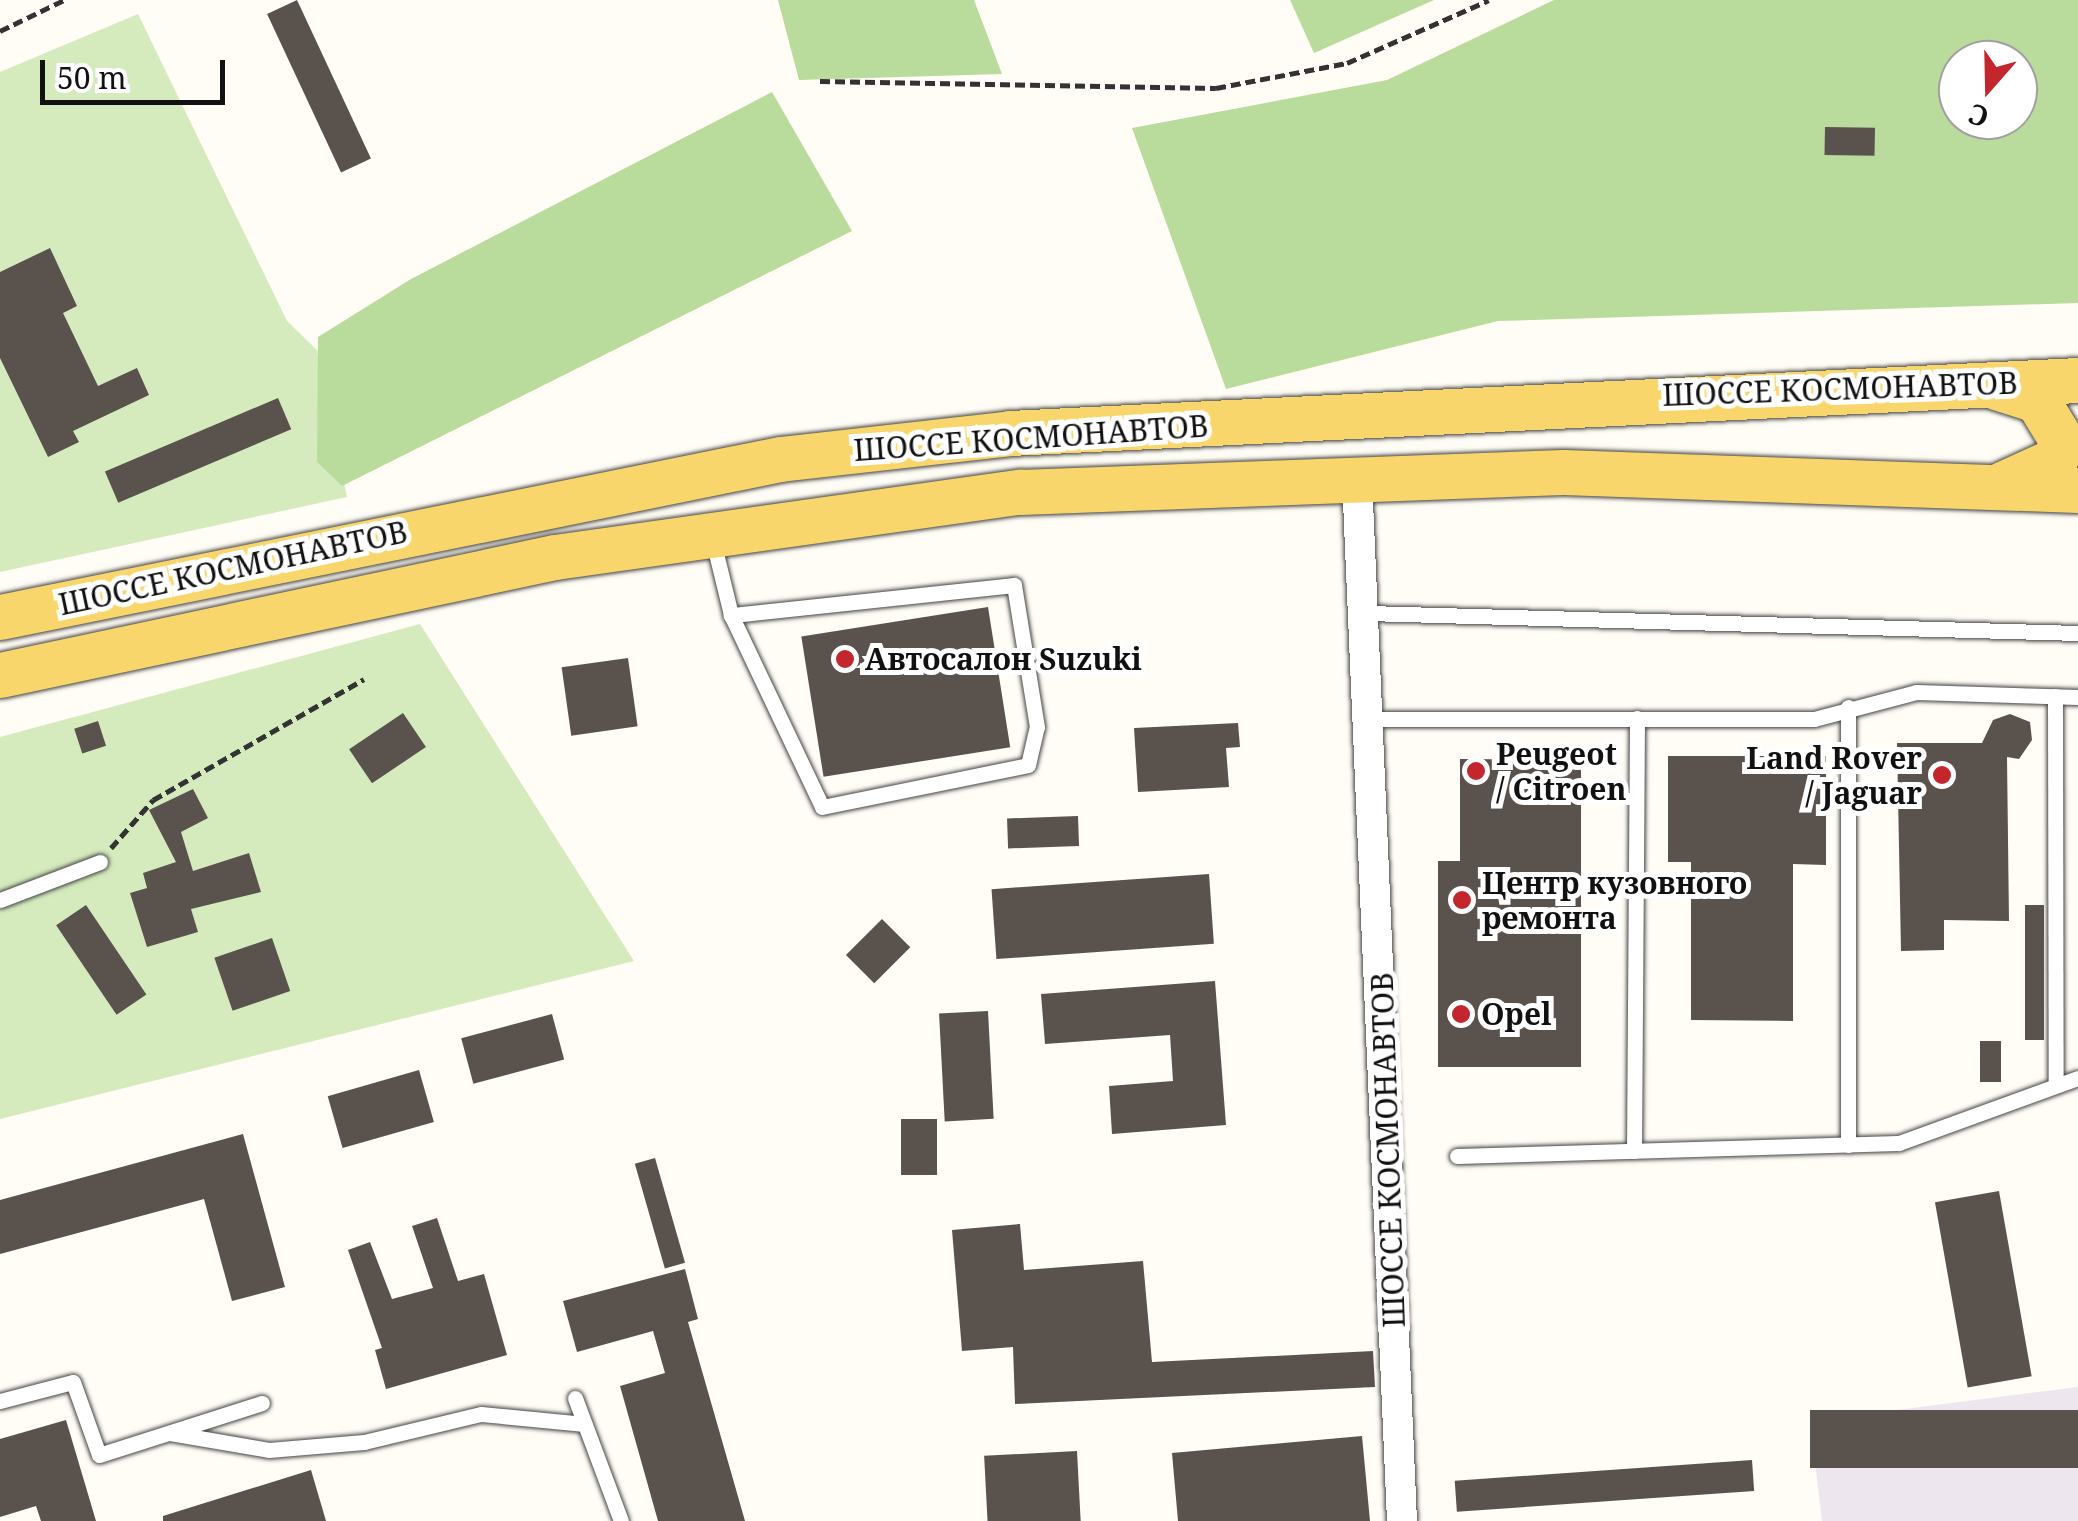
<!DOCTYPE html>
<meta charset="utf-8">
<style>
body{margin:0}
#map{position:relative;width:2078px;height:1521px;overflow:hidden;background:#fffdf5;font-family:"Noto Serif",serif}
div>[style]{position:absolute}
[style*='--x']{left:calc(var(--x)*1px);top:calc(var(--y)*1px);width:calc(var(--w)*1px);rotate:calc(var(--a)*1deg)}
.industrial>*{inset:0;background:#eee6ef}
.green>*{inset:0;background:#d5ebbd}
.forest>*{inset:0;background:#b9dc9c}
.building>*{inset:0;background:#5a524d;transform-origin:0 0}
.path>*{height:5px;margin-top:-2.5px;transform-origin:0;background:repeating-linear-gradient(90deg,#333 0 10px,transparent 0 15px)}
.roads{filter:drop-shadow(0 0 2px #444) drop-shadow(0 0 2px #444)}
.lane>*{height:15px;margin:-7.5px;padding:0 7.5px;transform-origin:7.5px;border-radius:7.5px;background:#fff}
.street>*{height:30px;margin:-15px;padding:0 15px;transform-origin:15px;border-radius:15px;background:#fff}
.primary>*{height:45px;margin:-22.5px;padding:0 22.5px;transform-origin:22.5px;border-radius:22.5px;background:#f9d66b}
.dots>*{width:28px;height:28px;translate:-50% -50%;box-sizing:border-box;border:5px solid #fff;border-radius:50%}
span{translate:-50% -50%;white-space:nowrap;text-align:center;line-height:1.15;-webkit-text-stroke:10px #fff;paint-order:stroke}
.street-label{font-size:30px;color:#111}
.poi-label{font-size:30px;color:#111;font-weight:700}
.left{translate:0 -50%;text-align:left}
.right{translate:-100% -50%;text-align:right}
.north{position:absolute;left:1938px;top:40px;width:100px;height:100px;box-sizing:border-box;background:#fff;border:2px solid #a0a0a0;border-radius:50%;rotate:200deg;font-size:28px;font-weight:700;line-height:40px;text-align:center;color:#111}
.north::after{content:'';display:block;margin:auto;width:35px;height:45px;background:#c4262e;clip-path:polygon(50% 0,100% 100%,50% 72%,0 100%)}
.scale{position:absolute;left:40px;top:60px;width:185px;height:45px;box-sizing:border-box;border:5px solid #111;border-top:0;padding-left:12px;font-size:30px;line-height:35px;white-space:nowrap;color:#111;-webkit-text-stroke:8px #fff;paint-order:stroke}
</style>
<div id="map">
<div class="industrial">
<div style="clip-path:polygon(2078px 1387px,2078px 1521px,1822px 1521px,1810px 1421px)"></div>
</div>
<div class="green">
<div style="clip-path:polygon(138px 14px,287px 321px,317px 350px,347px 497px,0 572px,0 72px)"></div>
<div style="clip-path:polygon(420px 624px,634px 961px,0 1119px,0 737px)"></div>
</div>
<div class="forest">
<div style="clip-path:polygon(778px 0,974px 0,1002px 74px,799px 80px)"></div>
<div style="clip-path:polygon(1290px 0,1434px 0,1314px 53px)"></div>
<div style="clip-path:polygon(evenodd,1554px 0,2078px 0,2078px 303px,1498px 321px,1226px 389px,1132px 128px,1387px 80px,1554px 0,1958px 60px,2018px 60px,2018px 120px,1958px 120px,1958px 60px)"></div>
<div style="clip-path:polygon(772px 92px,852px 231px,342px 486px,317px 462px,318px 337px,411px 279px)"></div>
</div>
<div class="building">
<div style="left:297px;top:0;width:175px;height:33px;rotate:65deg"></div>
<div style="left:1825px;top:127px;width:50px;height:28px;rotate:1deg"></div>
<div style="clip-path:polygon(50px 248px,77px 306px,63px 313px,98px 386px,137px 368px,149px 395px,73px 431px,79px 442px,48px 457px,0 358px,0 272px)"></div>
<div style="left:278px;top:398px;width:34px;height:188px;rotate:67deg"></div>
<div style="left:988px;top:607px;width:142px;height:189px;rotate:81deg"></div>
<div style="left:628px;top:658px;width:69px;height:67px;rotate:82deg"></div>
<div style="left:403px;top:713px;width:41px;height:65px;rotate:56deg"></div>
<div style="clip-path:polygon(2010px 714px,2030px 722px,2032px 740px,2019px 759px,2007px 757px,2009px 921px,1944px 920px,1944px 950px,1901px 951px,1897px 743px,1982px 743px,1993px 720px)"></div>
<div style="left:98px;top:721px;width:26px;height:25px;rotate:72deg"></div>
<div style="clip-path:polygon(1238px 723px,1240px 747px,1226px 748px,1229px 787px,1138px 792px,1134px 728px)"></div>
<div style="clip-path:polygon(1668px 756px,1826px 756px,1826px 865px,1793px 864px,1793px 1021px,1691px 1020px,1691px 862px,1668px 862px)"></div>
<div style="clip-path:polygon(1460px 759px,1581px 760px,1581px 1067px,1438px 1067px,1438px 861px,1460px 861px)"></div>
<div style="clip-path:polygon(193px 789px,208px 818px,181px 832px,193px 871px,249px 853px,261px 892px,191px 909px,198px 932px,147px 947px,130px 893px,147px 888px,143px 873px,176px 862px,149px 810px)"></div>
<div style="left:1078px;top:816px;width:30px;height:71px;rotate:88deg"></div>
<div style="left:1209px;top:874px;width:70px;height:218px;rotate:86deg"></div>
<div style="left:86px;top:905px;width:108px;height:36px;rotate:56deg"></div>
<div style="left:2025px;top:905px;width:19px;height:135px"></div>
<div style="left:882px;top:919px;width:40px;height:51px;rotate:45deg"></div>
<div style="left:272px;top:938px;width:56px;height:61px;rotate:71deg"></div>
<div style="clip-path:polygon(1215px 981px,1226px 1125px,1112px 1134px,1109px 1086px,1173px 1081px,1170px 1035px,1045px 1044px,1041px 994px)"></div>
<div style="left:988px;top:1011px;width:108px;height:49px;rotate:87deg"></div>
<div style="left:552px;top:1014px;width:47px;height:94px;rotate:75deg"></div>
<div style="left:1980px;top:1041px;width:21px;height:41px"></div>
<div style="left:419px;top:1070px;width:54px;height:95px;rotate:74deg"></div>
<div style="left:901px;top:1119px;width:36px;height:56px"></div>
<div style="clip-path:polygon(243px 1134px,285px 1287px,232px 1301px,204px 1199px,0 1254px,0 1200px)"></div>
<div style="left:655px;top:1158px;width:109px;height:21px;rotate:74deg"></div>
<div style="left:1999px;top:1191px;width:188px;height:65px;rotate:80deg"></div>
<div style="clip-path:polygon(437px 1218px,458px 1281px,484px 1274px,507px 1355px,386px 1389px,375px 1350px,382px 1348px,348px 1250px,370px 1242px,392px 1299px,433px 1288px,412px 1226px)"></div>
<div style="clip-path:polygon(1020px 1224px,1024px 1270px,1143px 1261px,1152px 1362px,1373px 1351px,1375px 1387px,1015px 1404px,1013px 1347px,962px 1351px,952px 1230px)"></div>
<div style="clip-path:polygon(685px 1269px,698px 1319px,688px 1322px,745px 1521px,658px 1521px,620px 1386px,665px 1373px,653px 1331px,577px 1352px,563px 1301px)"></div>
<div style="left:2078px;top:1410px;width:58px;height:268px;rotate:90deg"></div>
<div style="clip-path:polygon(66px 1420px,96px 1521px,41px 1521px,36px 1506px,0 1517px,0 1439px)"></div>
<div style="clip-path:polygon(1362px 1436px,1370px 1521px,1178px 1521px,1172px 1453px)"></div>
<div style="left:1077px;top:1451px;width:70px;height:93px;rotate:87deg"></div>
<div style="left:1752px;top:1460px;width:31px;height:298px;rotate:86deg"></div>
<div style="clip-path:polygon(311px 1470px,326px 1521px,163px 1521px,163px 1516px)"></div>
</div>
<div class="path">
<div style="--x:0;--y:31;--w:71;--a:-25.8"></div>
<div style="--x:820;--y:81;--w:396;--a:1"></div>
<div style="--x:1216;--y:88;--w:133;--a:-10.8"></div>
<div style="--x:1347;--y:63;--w:155;--a:-23.9"></div>
<div style="--x:111;--y:848;--w:64;--a:-48.8"></div>
<div style="--x:153;--y:800;--w:243;--a:-29.8"></div>
</div>
<div class="roads">
<div class="lane">
<div style="--x:713;--y:541;--w:76;--a:76.3"></div>
<div style="--x:731;--y:615;--w:212;--a:64.6"></div>
<div style="--x:822;--y:807;--w:210;--a:-11.5"></div>
<div style="--x:1028;--y:765;--w:39;--a:-77"></div>
<div style="--x:1037;--y:727;--w:144;--a:-99.2"></div>
<div style="--x:1014;--y:585;--w:285;--a:173.9"></div>
<div style="--x:1367;--y:613;--w:711;--a:1.61"></div>
<div style="--x:2055;--y:696;--w:385;--a:89.9"></div>
<div style="--x:1848;--y:707;--w:438;--a:90"></div>
<div style="--x:1369;--y:719;--w:445;--a:0"></div>
<div style="--x:1814;--y:719;--w:106;--a:-14.8"></div>
<div style="--x:1916;--y:692;--w:162;--a:1.8"></div>
<div style="--x:0;--y:900;--w:107;--a:-20.8"></div>
<div style="--x:1634;--y:1151;--w:433;--a:-89.6"></div>
<div style="--x:1457;--y:1156;--w:442;--a:-1.7"></div>
<div style="--x:1899;--y:1143;--w:190;--a:-20"></div>
<div style="--x:575;--y:1398;--w:131;--a:69.5"></div>
<div style="--x:0;--y:1401;--w:75;--a:-14.6"></div>
<div style="--x:73;--y:1382;--w:77;--a:70.4"></div>
<div style="--x:99;--y:1455;--w:171;--a:-17.7"></div>
<div style="--x:170;--y:1433;--w:100;--a:9.7"></div>
<div style="--x:269;--y:1450;--w:95;--a:-4.8"></div>
<div style="--x:364;--y:1442;--w:120;--a:-13.5"></div>
<div style="--x:481;--y:1414;--w:104;--a:5.5"></div>
</div>
<div class="street">
<div style="--x:1357;--y:478;--w:1044;--a:87.53"></div>
</div>
<div class="primary">
<div style="--x:1996;--y:387;--w:43;--a:17.6"></div>
<div style="--x:2037;--y:400;--w:48;--a:58.6"></div>
<div style="--x:2062;--y:441;--w:20;--a:110"></div>
<div style="--x:2055;--y:460;--w:58;--a:155.6"></div>
<div style="--x:0;--y:617;--w:796;--a:-11.45"></div>
<div style="--x:780;--y:459;--w:231;--a:-6.4"></div>
<div style="--x:1010;--y:433;--w:1069;--a:-2.84"></div>
<div style="--x:0;--y:675;--w:567;--a:-12"></div>
<div style="--x:555;--y:557;--w:470;--a:-8"></div>
<div style="--x:1020;--y:492;--w:543;--a:-2.11"></div>
<div style="--x:1563;--y:472;--w:515;--a:2"></div>
</div>
</div>
<div class="dots">
<div style="left:845px;top:659px;background:#c4262e"></div>
<div style="left:1476px;top:771px;background:#c4262e"></div>
<div style="left:1942px;top:775px;background:#c4262e"></div>
<div style="left:1462px;top:900px;background:#c4262e"></div>
<div style="left:1461px;top:1014px;background:#c4262e"></div>
</div>
<div class="street-label">
<span style="left:1840px;top:389px;rotate:-2deg">ШОССЕ КОСМОНАВТОВ</span>
<span style="left:1031px;top:438px;rotate:-4deg">ШОССЕ КОСМОНАВТОВ</span>
<span style="left:233px;top:568px;rotate:-12deg">ШОССЕ КОСМОНАВТОВ</span>
<span style="left:1388px;top:1150px;rotate:-92deg">ШОССЕ КОСМОНАВТОВ</span>
</div>
<div class="poi-label">
<span class="left" style="left:865px;top:659px">Автосалон Suzuki</span>
<span class="left" style="left:1496px;top:771px">Peugeot<br>/ Citroen</span>
<span class="right" style="left:1922px;top:775px">Land Rover<br>/ Jaguar</span>
<span class="left" style="left:1482px;top:900px">Центр кузовного<br>ремонта</span>
<span class="left" style="left:1481px;top:1014px">Opel</span>
</div>
<div class="north">С</div>
<div class="scale">50 m</div>
</div>
